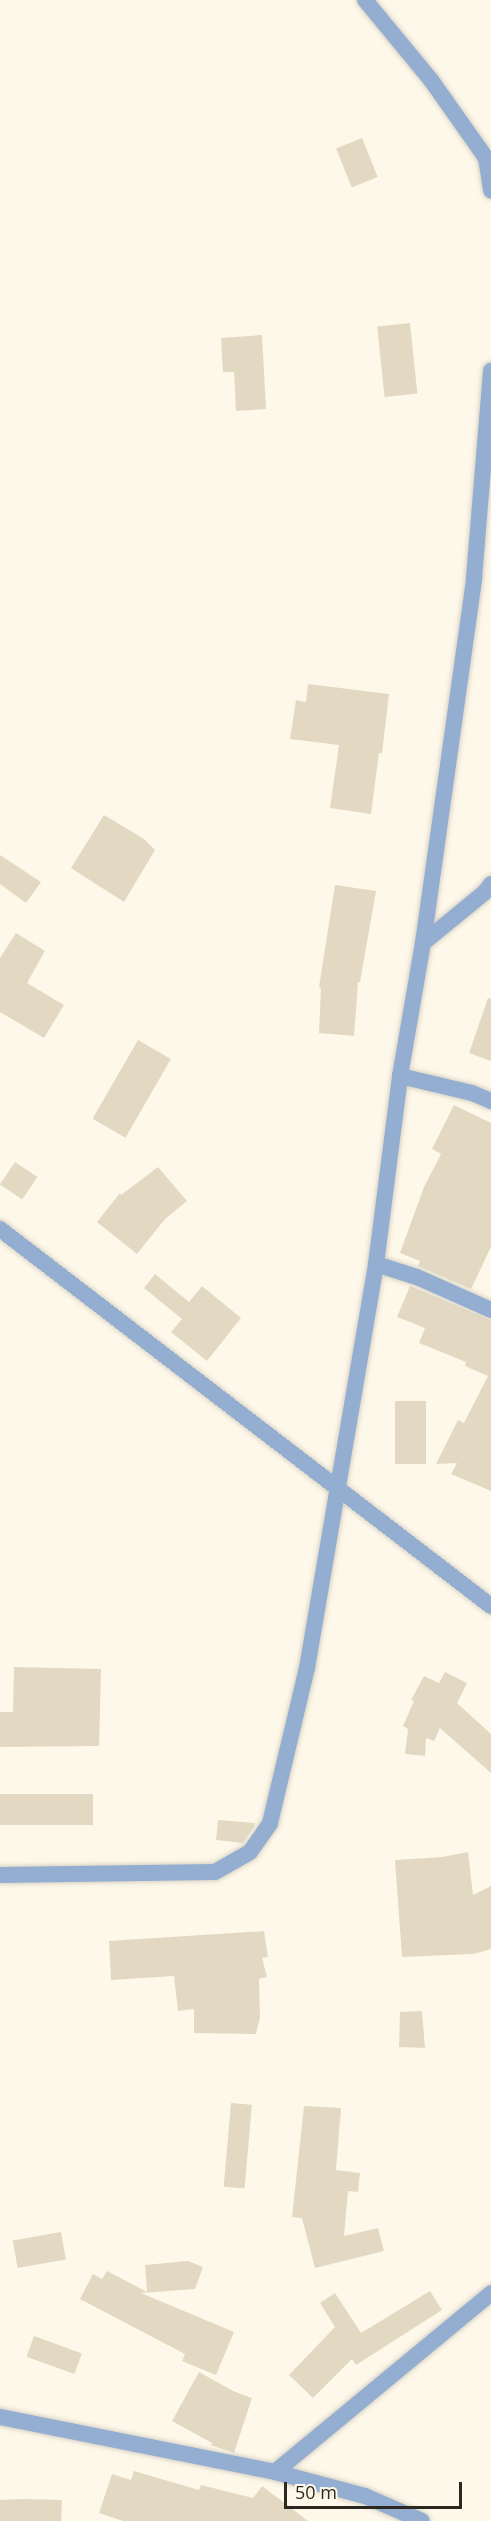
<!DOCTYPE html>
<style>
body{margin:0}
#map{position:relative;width:491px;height:2521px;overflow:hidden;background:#fef8ea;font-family:"Open Sans",sans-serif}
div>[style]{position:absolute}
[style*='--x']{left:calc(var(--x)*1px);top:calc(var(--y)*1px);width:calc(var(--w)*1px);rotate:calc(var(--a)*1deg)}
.building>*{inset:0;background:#e3d9c3;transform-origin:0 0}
.roads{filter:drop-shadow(0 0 2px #d8d3c5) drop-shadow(0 0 2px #d8d3c5)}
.minor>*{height:16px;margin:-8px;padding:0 8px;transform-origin:8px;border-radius:8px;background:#94aed2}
.tertiary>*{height:16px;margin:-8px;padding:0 8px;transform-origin:8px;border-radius:8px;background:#94aed2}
span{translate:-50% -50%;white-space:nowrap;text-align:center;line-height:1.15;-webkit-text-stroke:5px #fef8ea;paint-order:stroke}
.scale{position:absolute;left:284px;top:2482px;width:178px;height:27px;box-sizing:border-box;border:3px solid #2b281f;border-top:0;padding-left:8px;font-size:18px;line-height:21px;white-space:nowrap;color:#2b281f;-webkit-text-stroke:4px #fef8ea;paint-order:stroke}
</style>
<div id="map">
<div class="building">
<div style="left:362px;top:138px;width:42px;height:28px;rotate:68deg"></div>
<div style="left:410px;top:323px;width:71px;height:33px;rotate:84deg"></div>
<div style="clip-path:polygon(262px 335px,266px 409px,236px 411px,234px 372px,223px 372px,221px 338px)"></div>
<div style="clip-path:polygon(308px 684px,389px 694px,382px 753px,379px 753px,371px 814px,330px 808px,339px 745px,290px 739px,296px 700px,306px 702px)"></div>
<div style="clip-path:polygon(104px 815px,144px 839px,155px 850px,124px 902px,71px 868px)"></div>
<div style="clip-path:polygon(0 855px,41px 882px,26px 903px,0 884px)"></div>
<div style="clip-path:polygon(335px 885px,376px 891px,360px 982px,358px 982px,354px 1036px,319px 1033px,321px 988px,319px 987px)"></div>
<div style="clip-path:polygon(16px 933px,45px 951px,27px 983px,64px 1005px,44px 1038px,0 1012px,0 958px)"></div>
<div style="clip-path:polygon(488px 998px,491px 999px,491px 1061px,469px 1053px)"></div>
<div style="left:138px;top:1040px;width:38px;height:91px;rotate:30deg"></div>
<div style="clip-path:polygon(454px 1105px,491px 1123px,491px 1247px,471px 1289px,418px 1266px,420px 1261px,400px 1253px,424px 1187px,441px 1154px,432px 1149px)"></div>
<div style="left:15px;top:1162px;width:27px;height:27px;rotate:34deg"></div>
<div style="clip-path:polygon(158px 1167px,187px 1201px,165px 1219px,137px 1254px,97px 1222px,120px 1193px,121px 1195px)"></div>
<div style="clip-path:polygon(155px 1274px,189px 1302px,202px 1286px,241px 1318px,207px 1361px,171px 1332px,182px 1319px,144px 1288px)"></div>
<div style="clip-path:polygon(410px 1286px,491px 1320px,491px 1491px,451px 1474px,457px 1463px,436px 1464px,458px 1420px,464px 1423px,488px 1376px,465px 1366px,466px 1362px,419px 1343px,425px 1328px,397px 1317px)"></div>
<div style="left:395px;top:1401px;width:31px;height:63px"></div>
<div style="clip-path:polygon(14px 1667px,101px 1669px,99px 1746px,0 1747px,0 1712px,13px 1712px)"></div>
<div style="clip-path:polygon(445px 1672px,467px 1683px,457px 1703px,491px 1734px,491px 1773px,440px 1728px,434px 1741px,426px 1738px,425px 1756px,405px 1754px,408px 1729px,403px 1726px,414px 1701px,411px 1700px,424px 1676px,439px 1683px)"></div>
<div style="left:93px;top:1794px;width:31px;height:93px;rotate:90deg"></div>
<div style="clip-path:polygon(218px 1820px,255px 1823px,254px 1827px,243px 1843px,216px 1840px)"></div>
<div style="clip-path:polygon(468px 1852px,473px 1895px,491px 1886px,491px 1949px,473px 1954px,402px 1957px,395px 1860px,442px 1857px)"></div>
<div style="clip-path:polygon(264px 1931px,268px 1957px,262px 1958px,267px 1977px,259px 1979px,260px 2017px,256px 2034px,194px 2033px,194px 2009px,178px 2011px,174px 1976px,111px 1980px,109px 1941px)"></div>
<div style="clip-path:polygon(422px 2011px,425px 2048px,399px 2047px,400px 2012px)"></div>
<div style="left:231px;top:2103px;width:21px;height:84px;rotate:5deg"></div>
<div style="clip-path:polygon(304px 2106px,341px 2108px,336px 2170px,360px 2173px,358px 2192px,348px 2191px,344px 2236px,378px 2228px,384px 2251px,315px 2268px,302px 2218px,292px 2217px)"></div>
<div style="left:61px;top:2232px;width:28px;height:49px;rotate:80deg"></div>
<div style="clip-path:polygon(188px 2261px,203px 2267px,195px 2289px,141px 2293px,234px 2332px,216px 2375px,182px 2361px,185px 2354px,80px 2299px,93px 2274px,102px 2279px,107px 2271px,147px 2292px,145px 2265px)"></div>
<div style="clip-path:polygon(430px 2291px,442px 2310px,356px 2365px,352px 2359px,313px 2398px,289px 2375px,335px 2327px,320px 2303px,335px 2293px,361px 2333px)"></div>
<div style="left:34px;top:2336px;width:51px;height:22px;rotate:20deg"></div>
<div style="clip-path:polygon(199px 2372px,233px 2391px,252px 2398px,234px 2453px,211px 2445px,212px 2443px,172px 2421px)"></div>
<div style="clip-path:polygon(134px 2471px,199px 2490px,201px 2485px,253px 2498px,262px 2486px,308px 2521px,123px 2521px,99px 2513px,112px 2474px,131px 2480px)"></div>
<div style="clip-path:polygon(26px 2499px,62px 2500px,61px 2521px,0 2521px,0 2500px)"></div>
</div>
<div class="roads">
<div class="minor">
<div style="--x:365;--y:0;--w:104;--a:50.5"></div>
<div style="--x:431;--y:80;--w:95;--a:54.8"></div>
<div style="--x:486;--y:158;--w:33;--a:81"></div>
<div style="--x:423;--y:943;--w:80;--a:-39.4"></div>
<div style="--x:485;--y:892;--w:10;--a:-53"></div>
<div style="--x:400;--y:1076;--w:74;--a:13.3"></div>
<div style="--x:472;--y:1093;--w:21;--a:23"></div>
<div style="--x:376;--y:1264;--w:43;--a:17.6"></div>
<div style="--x:417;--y:1277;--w:81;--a:24"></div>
<div style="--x:0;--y:1875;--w:215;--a:-0.8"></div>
<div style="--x:215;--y:1872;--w:40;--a:-29.7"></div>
<div style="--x:250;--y:1852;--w:35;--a:-55"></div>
<div style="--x:270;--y:1823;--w:159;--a:-76.6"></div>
<div style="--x:307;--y:1668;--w:410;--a:-80.3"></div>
<div style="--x:376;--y:1264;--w:190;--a:-82.7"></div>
<div style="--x:400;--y:1076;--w:135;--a:-80.2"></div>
<div style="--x:423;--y:943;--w:369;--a:-82"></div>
<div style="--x:474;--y:578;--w:208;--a:-85.3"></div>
<div style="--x:0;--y:2417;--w:280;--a:11.3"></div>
<div style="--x:275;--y:2472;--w:93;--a:14.9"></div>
<div style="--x:365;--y:2496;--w:62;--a:23.7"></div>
<div style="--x:275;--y:2472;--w:281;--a:-39.6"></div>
</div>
<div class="tertiary">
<div style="--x:0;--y:1229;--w:619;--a:37.52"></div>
</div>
</div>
<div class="scale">50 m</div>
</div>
